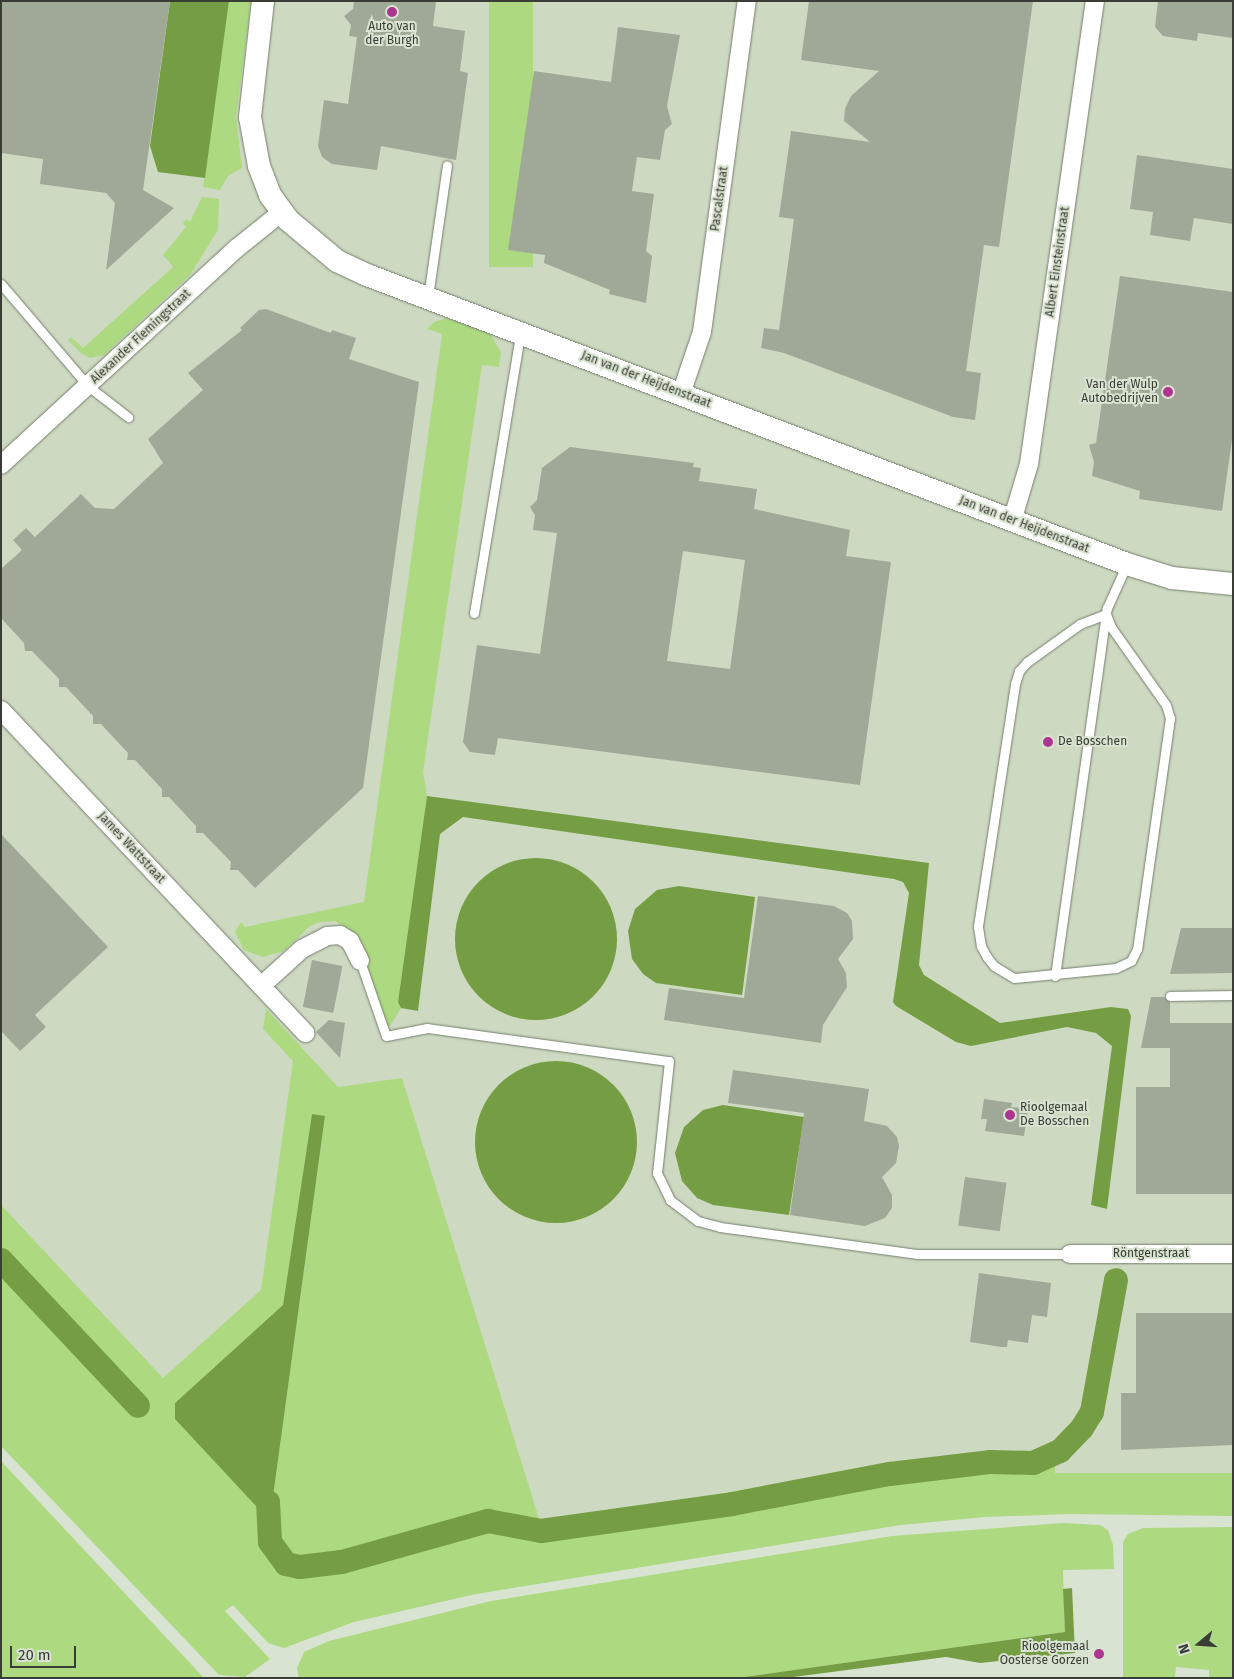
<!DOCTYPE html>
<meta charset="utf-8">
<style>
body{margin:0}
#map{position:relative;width:1234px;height:1679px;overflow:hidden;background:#d9e3d1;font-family:"Fira Sans",sans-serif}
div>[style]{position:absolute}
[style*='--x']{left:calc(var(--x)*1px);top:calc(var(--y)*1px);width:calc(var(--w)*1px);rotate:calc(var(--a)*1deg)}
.built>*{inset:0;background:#cddac1}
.green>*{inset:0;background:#add980;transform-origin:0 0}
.water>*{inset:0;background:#759e44}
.round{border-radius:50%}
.canal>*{height:24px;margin:-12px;padding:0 12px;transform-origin:12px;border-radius:12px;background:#759e44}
.building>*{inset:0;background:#a0a998;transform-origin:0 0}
.roads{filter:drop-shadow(0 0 1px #757e6d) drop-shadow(0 0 1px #757e6d)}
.service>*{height:9px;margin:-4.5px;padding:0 4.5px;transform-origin:4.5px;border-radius:4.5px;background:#fff}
.minor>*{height:18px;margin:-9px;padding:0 9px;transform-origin:9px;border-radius:9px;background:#fff}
.tertiary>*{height:22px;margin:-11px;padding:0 11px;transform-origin:11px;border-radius:11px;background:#fff}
.dots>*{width:14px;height:14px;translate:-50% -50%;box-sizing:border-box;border:2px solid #d9e3d1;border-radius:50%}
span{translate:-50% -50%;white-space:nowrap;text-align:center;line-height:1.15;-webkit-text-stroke:4px #d9e3d1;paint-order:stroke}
.poi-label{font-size:12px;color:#393d36}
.right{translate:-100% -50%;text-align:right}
.left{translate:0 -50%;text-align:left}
.street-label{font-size:12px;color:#393d36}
.frame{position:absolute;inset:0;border:2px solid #393d36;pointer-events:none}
.north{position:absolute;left:1174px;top:1619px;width:50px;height:50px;-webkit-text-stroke:4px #d9e3d1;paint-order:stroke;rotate:252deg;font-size:14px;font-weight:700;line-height:20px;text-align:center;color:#393d36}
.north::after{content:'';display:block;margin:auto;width:18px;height:22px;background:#393d36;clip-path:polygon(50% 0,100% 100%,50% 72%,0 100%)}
.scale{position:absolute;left:10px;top:1646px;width:66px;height:22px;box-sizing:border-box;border:2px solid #393d36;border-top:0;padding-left:6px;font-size:15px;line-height:18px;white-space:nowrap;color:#393d36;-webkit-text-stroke:4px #d9e3d1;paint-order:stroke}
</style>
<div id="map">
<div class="built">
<div style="clip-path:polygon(1px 1px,1233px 1px,1233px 1485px,1048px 1484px,292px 1560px,1px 1234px)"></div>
</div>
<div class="green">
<div style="clip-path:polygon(229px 1px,251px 1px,236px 116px,242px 168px,228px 176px,220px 190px,203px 187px)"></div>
<div style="left:489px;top:1px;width:44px;height:266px"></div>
<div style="clip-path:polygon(202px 197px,219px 199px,218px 230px,190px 275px,104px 355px,90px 358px,81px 353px,68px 340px,71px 337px,83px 348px,173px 267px,163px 255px,186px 227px,183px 223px,187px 219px,190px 222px)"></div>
<div style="clip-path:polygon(447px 318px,490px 334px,501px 352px,499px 367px,482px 365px,423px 772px,427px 796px,398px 1002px,401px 1008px,387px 1031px,358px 943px,350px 930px,335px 921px,320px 922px,310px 926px,284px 951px,263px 957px,244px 950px,235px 932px,241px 922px,245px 927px,364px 902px,442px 334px,427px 329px,434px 322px)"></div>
<div style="clip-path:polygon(266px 1009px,338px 1087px,402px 1078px,541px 1525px,503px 1514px,471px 1515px,314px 1562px,291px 1561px,277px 1549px,272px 1504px,325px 1117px,312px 1114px,283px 1305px,175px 1403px,257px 1507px,265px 1546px,283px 1568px,305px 1574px,326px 1571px,486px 1527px,536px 1536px,975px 1472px,1024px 1471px,1055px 1464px,1055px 1473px,1233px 1473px,1233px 1516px,1070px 1514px,985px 1517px,901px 1525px,476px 1594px,354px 1622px,284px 1648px,268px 1643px,233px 1605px,225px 1611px,270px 1659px,245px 1677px,219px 1675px,1px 1446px,1px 1205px,163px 1378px,261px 1290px,293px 1061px,263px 1029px)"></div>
<div style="clip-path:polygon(1px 1461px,204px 1678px,1px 1678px)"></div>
<div style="clip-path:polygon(1063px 1523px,1100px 1525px,1108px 1530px,1113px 1545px,1114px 1569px,1063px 1570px,1065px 1632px,737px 1678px,299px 1678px,297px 1668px,304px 1652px,329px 1641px,491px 1601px,892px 1536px)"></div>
<div style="clip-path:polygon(1233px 1527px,1233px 1678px,1209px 1678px,1209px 1670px,1176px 1667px,1175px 1678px,1123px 1678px,1123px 1542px,1128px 1534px,1143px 1528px)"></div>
</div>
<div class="water">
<div style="clip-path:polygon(170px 1px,229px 1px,205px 178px,158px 172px,150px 146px)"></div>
<div style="clip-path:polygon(427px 796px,929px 863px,919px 965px,924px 975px,1000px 1023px,1111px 1007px,1128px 1009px,1131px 1016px,1107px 1209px,1091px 1205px,1112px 1046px,1096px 1033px,1067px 1027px,971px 1046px,956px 1042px,896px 1006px,893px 1002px,909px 893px,903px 882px,894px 879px,463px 817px,440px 834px,418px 1011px,401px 1008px,398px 1002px)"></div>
<div class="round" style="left:455px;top:858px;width:162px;height:162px"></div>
<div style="clip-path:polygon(679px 886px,755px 897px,742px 995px,656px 983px,643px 974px,632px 959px,628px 931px,635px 909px,657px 890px)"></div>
<div class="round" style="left:475px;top:1061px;width:162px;height:162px"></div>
<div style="clip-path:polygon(723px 1105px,804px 1117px,789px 1215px,713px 1205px,697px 1198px,682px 1181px,675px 1153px,684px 1127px,703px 1110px)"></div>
<div style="clip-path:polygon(312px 1114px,325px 1116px,272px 1504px,273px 1534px,262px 1535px,257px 1507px,175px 1419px,175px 1403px,283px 1305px)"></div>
<div style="clip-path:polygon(1072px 1588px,1075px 1653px,980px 1663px,946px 1657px,786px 1678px,737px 1678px,1065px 1632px,1063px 1589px)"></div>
</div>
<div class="canal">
<div style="--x:1;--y:1260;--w:200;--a:46.8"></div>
<div style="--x:268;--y:1502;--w:40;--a:87.1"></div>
<div style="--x:270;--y:1542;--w:27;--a:54"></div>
<div style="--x:286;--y:1564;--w:14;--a:12"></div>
<div style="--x:300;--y:1567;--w:42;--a:-6.8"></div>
<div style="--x:342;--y:1562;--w:152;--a:-15.7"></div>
<div style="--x:488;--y:1521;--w:54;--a:10.7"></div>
<div style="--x:541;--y:1531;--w:193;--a:-8"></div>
<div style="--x:732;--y:1504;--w:161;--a:-10.8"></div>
<div style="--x:890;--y:1474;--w:102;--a:-6.8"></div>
<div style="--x:991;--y:1462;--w:42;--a:1.4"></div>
<div style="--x:1033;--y:1463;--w:30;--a:-24"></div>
<div style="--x:1060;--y:1451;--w:32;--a:-46"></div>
<div style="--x:1082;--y:1428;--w:19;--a:-58"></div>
<div style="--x:1092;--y:1412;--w:134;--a:-79.7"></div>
</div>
<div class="building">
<div style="clip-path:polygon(1px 1px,170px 1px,143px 190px,174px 208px,106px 270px,115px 203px,106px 193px,40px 184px,43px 159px,1px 153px)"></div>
<div style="clip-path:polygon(354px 1px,436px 1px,433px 26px,465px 31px,460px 71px,468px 73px,456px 160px,381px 146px,377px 170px,332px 164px,322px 157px,318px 146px,324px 100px,348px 104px,357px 37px,349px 36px,351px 25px,344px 16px,353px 9px)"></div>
<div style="clip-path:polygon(809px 1px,1033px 1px,999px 247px,984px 245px,966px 371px,981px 373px,975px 420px,953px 417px,784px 353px,761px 348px,764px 328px,779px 330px,794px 219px,779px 217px,791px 131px,870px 142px,844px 121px,845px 109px,851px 96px,879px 71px,801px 60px)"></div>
<div style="clip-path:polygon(1158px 1px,1233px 1px,1233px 38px,1198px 33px,1197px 41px,1163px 36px,1155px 27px)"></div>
<div style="clip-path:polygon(618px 27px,680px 35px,667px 106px,672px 124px,665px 130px,660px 160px,637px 157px,632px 191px,654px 194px,646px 251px,652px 256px,646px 303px,609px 294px,610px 290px,544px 263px,545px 255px,508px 250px,534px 71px,611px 82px)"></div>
<div style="clip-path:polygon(1137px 155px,1233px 169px,1233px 224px,1194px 218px,1190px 241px,1150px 235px,1153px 212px,1130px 209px)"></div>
<div style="clip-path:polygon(1120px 276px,1233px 292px,1233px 432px,1222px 511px,1139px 499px,1140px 491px,1092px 476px,1094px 462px,1089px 445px,1096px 443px)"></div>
<div style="clip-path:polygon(266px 309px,331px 333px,332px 330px,356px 338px,349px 359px,419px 382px,363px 788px,255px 888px,238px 870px,230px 870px,231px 862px,203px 833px,196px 833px,196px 826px,169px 797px,162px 797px,162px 789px,135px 760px,127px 760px,128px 753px,101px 724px,93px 724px,93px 716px,66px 687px,59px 687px,59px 679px,32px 651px,25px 651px,24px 643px,1px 618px,1px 569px,22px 550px,13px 540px,26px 528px,35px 537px,81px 494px,95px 508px,114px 509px,163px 463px,148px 439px,203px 390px,188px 373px,242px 330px,240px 328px,259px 310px)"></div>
<div style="clip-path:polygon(evenodd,570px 447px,694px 463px,693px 467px,701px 468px,699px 481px,757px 489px,754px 509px,850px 530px,846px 556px,891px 562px,860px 785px,498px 738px,495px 755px,470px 752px,463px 742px,477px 645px,540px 654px,557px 533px,533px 530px,535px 515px,530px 507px,537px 500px,542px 468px,570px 447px,683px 551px,745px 560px,730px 669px,667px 661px,683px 551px)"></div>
<div style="clip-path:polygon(1px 834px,108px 947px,35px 1015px,46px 1027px,20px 1051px,1px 1031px)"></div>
<div style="clip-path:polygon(758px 896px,834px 906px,847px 913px,852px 921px,853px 939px,838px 959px,846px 973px,847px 987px,823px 1025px,821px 1043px,664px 1020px,669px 988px,744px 998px)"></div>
<div style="clip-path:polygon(1181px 928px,1233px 928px,1233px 973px,1170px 974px)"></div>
<div style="left:312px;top:960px;width:31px;height:48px;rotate:11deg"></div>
<div style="clip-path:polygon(1151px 997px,1164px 997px,1170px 1002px,1170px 1023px,1233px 1023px,1233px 1194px,1136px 1194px,1136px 1087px,1170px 1087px,1170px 1048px,1141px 1048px)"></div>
<div style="clip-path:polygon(329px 1020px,345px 1023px,340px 1058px,316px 1032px)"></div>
<div style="clip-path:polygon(733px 1070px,869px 1089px,864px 1121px,887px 1126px,897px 1137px,899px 1146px,896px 1163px,882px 1177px,892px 1195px,892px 1208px,885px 1218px,865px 1226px,790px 1215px,804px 1113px,728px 1103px)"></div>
<div style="clip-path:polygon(984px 1099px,1012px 1103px,1011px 1107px,1028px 1109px,1024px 1136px,985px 1131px,987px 1119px,981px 1119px)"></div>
<div style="left:965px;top:1177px;width:42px;height:49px;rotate:8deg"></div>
<div style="clip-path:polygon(979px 1273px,1051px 1283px,1047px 1317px,1032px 1315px,1028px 1343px,1008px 1340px,1007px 1347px,1001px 1347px,970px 1342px)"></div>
<div style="clip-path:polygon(1136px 1313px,1233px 1313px,1233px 1445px,1121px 1450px,1121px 1393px,1136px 1393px)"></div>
</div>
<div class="roads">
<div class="service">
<div style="--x:1;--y:284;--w:134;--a:49.5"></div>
<div style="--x:88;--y:386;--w:51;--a:37.8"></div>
<div style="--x:428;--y:297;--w:133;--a:-81.8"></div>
<div style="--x:474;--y:613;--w:282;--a:-80.6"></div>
<div style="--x:1106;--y:614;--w:14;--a:69"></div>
<div style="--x:1111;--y:627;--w:95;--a:54.8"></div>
<div style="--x:1166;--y:705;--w:14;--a:73"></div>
<div style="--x:1170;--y:718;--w:233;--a:98.1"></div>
<div style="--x:1137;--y:949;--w:13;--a:117"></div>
<div style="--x:1131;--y:961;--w:17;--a:155"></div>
<div style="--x:1116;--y:968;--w:102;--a:174.4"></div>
<div style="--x:1014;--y:978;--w:23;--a:-149"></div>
<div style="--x:994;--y:966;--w:11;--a:-128"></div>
<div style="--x:987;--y:957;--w:13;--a:-119"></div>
<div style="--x:981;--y:946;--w:20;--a:-99"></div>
<div style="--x:978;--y:926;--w:245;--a:-81.3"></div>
<div style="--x:1015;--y:684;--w:14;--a:-73"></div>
<div style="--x:1019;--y:671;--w:12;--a:-48"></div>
<div style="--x:1027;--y:662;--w:65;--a:-35.6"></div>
<div style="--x:1080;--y:624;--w:28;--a:-21"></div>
<div style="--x:360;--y:961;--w:79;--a:70.9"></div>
<div style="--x:386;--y:1036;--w:42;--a:-11"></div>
<div style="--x:427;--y:1028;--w:244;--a:7.8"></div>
<div style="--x:669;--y:1061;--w:113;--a:96.1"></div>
<div style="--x:657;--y:1173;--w:30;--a:64"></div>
<div style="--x:670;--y:1200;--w:35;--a:37"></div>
<div style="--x:698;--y:1221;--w:23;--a:15"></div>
<div style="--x:720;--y:1227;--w:200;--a:7.8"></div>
<div style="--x:918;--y:1254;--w:152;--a:0"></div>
<div style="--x:1055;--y:976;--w:372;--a:-82"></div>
<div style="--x:1107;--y:608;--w:48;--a:-65.6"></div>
<div style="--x:1170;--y:996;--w:63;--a:-0.9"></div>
</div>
<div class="minor">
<div style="--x:681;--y:394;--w:65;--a:-71.3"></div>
<div style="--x:702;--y:332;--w:334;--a:-82.3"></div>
<div style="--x:1;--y:465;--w:321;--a:-42.6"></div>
<div style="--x:237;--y:248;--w:58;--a:-38.7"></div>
<div style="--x:1012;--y:521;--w:59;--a:-73.4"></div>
<div style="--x:1029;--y:464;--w:468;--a:-81.9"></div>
<div style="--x:1;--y:710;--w:444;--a:46.7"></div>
<div style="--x:261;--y:986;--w:55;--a:-42.1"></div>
<div style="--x:302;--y:949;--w:28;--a:-27"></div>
<div style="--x:327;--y:936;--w:13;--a:-4"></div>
<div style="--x:340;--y:935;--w:12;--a:31"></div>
<div style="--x:350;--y:941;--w:22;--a:63"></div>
<div style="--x:1070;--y:1254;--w:163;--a:0"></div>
</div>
<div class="tertiary">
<div style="--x:263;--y:1;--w:117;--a:96.4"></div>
<div style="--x:250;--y:117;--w:50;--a:79.6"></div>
<div style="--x:259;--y:166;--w:31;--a:69"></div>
<div style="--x:270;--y:195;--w:31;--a:54"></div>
<div style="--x:288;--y:220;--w:64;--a:39.9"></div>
<div style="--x:337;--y:261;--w:33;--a:25"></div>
<div style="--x:367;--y:275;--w:813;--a:20.82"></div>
<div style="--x:1127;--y:564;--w:47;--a:17.3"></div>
<div style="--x:1172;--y:578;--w:61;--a:5.6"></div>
</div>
</div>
<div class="dots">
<div style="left:392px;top:12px;background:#ac368d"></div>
<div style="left:1168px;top:392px;background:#ac368d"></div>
<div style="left:1048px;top:742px;background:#ac368d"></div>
<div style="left:1010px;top:1115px;background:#ac368d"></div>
<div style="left:1099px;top:1654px;background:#ac368d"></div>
</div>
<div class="poi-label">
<span style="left:392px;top:34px">Auto van<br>der Burgh</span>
<span class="right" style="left:1158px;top:392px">Van der Wulp<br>Autobedrijven</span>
<span class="left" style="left:1058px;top:742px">De Bosschen</span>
<span class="left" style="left:1020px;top:1115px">Rioolgemaal<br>De Bosschen</span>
<span class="right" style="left:1089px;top:1654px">Rioolgemaal<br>Oosterse Gorzen</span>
</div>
<div class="street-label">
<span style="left:720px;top:199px;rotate:-82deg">Pascalstraat</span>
<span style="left:1058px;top:262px;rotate:-82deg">Albert Einsteinstraat</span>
<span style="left:141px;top:337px;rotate:-43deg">Alexander Flemingstraat</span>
<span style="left:646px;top:380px;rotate:21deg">Jan van der Heijdenstraat</span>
<span style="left:1024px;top:525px;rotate:21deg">Jan van der Heijdenstraat</span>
<span style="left:131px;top:848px;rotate:47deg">James Wattstraat</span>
<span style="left:1151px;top:1254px">Röntgenstraat</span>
</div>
<div class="frame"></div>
<div class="north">N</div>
<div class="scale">20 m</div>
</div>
